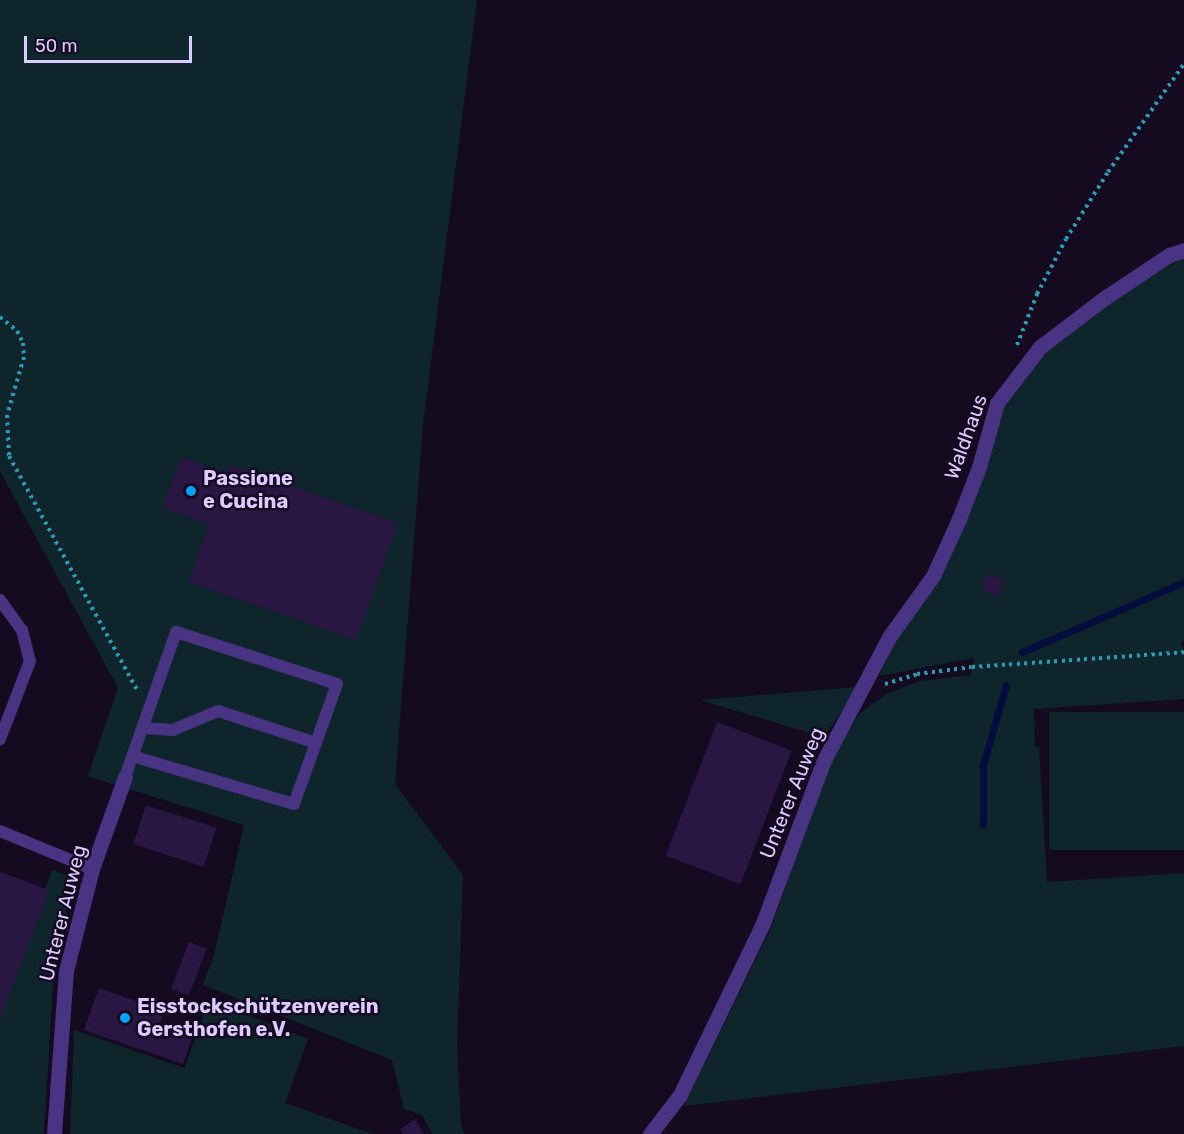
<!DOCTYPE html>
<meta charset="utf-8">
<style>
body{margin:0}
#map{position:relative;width:1184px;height:1134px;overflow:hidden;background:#140b21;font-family:Rubik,sans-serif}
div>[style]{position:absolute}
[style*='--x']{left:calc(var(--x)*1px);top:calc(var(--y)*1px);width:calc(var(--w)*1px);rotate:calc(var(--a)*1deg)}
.green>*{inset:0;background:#0e252b;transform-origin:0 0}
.stream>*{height:7px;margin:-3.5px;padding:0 3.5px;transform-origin:3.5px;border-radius:3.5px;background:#050d3f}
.building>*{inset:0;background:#2a1643;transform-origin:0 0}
.path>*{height:4px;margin-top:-2px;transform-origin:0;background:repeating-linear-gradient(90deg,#259fb9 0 3px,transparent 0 7.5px)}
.service>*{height:12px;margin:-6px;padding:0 6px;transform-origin:6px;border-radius:6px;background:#493383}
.minor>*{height:15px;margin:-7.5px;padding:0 7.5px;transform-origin:7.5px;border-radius:7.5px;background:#493383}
.dots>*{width:16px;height:16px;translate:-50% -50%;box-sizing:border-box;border:3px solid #140b21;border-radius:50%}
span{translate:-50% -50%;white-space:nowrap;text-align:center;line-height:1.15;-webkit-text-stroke:5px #140b21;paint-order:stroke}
.street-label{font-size:20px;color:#ddcbff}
.poi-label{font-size:20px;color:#ddcbff;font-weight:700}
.left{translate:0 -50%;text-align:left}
.scale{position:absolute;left:24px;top:36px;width:168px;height:27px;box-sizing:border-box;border:3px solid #ddcbff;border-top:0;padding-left:8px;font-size:18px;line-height:21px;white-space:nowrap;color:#ddcbff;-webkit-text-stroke:4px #140b21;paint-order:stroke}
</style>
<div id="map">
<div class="green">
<div style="clip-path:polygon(0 0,477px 0,423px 425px,395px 784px,463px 875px,457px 1046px,461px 1125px,465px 1134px,433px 1134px,422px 1115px,404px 1109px,392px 1060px,203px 985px,214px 955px,244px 825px,88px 776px,118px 688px,0 471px)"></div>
<div style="clip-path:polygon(1184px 257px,1184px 641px,1181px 641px,1184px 656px,1184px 699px,1034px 709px,1035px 747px,1039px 747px,1047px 882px,1184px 873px,1184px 1046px,684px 1106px,772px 926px,830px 761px,860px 713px,888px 693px,921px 681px,971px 675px,974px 658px,879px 676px,896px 640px,938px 579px,984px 467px,1006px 403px,1046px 351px,1110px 302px)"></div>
<div style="clip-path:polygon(858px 687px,824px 737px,700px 700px)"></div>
<div style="left:1184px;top:712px;width:138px;height:135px;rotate:90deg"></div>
<div style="clip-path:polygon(52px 870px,74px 878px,54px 968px,44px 1134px,0 1134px,0 1014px)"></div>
<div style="clip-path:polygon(209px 1000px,308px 1039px,285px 1103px,372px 1134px,70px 1134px,74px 1030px,184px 1068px)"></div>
</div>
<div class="stream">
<div style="--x:1022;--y:652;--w:176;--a:-23.4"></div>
<div style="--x:983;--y:825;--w:60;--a:-90"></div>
<div style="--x:983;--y:765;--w:83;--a:-74"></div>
</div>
<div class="building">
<div style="clip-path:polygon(181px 457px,227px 473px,230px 465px,398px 523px,356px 640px,189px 582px,209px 524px,163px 508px)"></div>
<div style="left:986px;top:574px;width:19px;height:17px;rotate:16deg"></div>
<div style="left:717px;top:722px;width:80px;height:143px;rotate:21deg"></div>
<div style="left:146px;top:805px;width:74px;height:41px;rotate:18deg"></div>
<div style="clip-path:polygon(0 872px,49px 890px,0 1020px)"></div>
<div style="left:189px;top:942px;width:19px;height:50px;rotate:21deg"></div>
<div style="clip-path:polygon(99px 988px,164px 1011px,160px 1024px,193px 1036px,183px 1064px,84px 1030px)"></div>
<div style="clip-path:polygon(415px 1119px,424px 1134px,403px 1134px,400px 1129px)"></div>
</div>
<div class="path">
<div style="--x:0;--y:317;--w:22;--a:39"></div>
<div style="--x:17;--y:331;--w:13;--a:63"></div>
<div style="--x:23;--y:343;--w:14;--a:86"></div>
<div style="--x:24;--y:357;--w:60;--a:106.3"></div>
<div style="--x:7;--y:415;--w:41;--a:87.2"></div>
<div style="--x:9;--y:456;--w:269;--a:61.3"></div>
<div style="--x:1017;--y:345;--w:55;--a:-68.6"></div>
<div style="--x:1037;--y:294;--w:62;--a:-62.2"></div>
<div style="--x:1066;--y:239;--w:79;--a:-57.9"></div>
<div style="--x:1108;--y:172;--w:132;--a:-54.9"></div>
<div style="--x:885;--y:684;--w:34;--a:-17"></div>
<div style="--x:917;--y:674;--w:55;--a:-7.3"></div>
<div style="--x:972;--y:667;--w:213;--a:-4"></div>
</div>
<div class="service">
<div style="--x:0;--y:600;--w:37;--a:54"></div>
<div style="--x:22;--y:630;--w:32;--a:76"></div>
<div style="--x:30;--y:661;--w:84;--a:111"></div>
<div style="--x:132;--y:756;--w:169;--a:16.5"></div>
<div style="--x:294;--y:804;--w:65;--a:-70.2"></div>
<div style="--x:125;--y:777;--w:154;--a:-70.6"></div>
<div style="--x:176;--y:632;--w:169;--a:17.9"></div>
<div style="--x:337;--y:684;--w:63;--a:109.6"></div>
<div style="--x:316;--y:743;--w:103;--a:-161.9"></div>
<div style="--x:218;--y:711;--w:49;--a:157.1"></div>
<div style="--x:173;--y:730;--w:29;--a:-176"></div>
<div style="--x:0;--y:831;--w:100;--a:22.4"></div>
</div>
<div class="minor">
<div style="--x:54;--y:1134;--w:163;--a:-85.8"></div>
<div style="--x:66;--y:971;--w:105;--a:-75.7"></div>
<div style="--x:92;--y:869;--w:98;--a:-70.3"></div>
<div style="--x:650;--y:1134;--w:49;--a:-52.4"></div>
<div style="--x:680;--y:1095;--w:191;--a:-64.2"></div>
<div style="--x:763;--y:923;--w:174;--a:-69.5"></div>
<div style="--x:824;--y:760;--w:139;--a:-62.1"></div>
<div style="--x:889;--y:637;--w:75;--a:-54.2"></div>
<div style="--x:933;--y:576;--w:63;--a:-65.5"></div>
<div style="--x:959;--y:519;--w:56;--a:-69"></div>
<div style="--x:979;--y:467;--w:66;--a:-74.3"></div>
<div style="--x:997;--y:403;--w:71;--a:-52.5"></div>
<div style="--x:1040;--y:347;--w:79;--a:-37.3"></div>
<div style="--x:1103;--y:299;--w:79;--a:-33.7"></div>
<div style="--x:1169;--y:255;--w:16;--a:-18"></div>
</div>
<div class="dots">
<div style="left:191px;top:491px;background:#00a3f6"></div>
<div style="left:125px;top:1018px;background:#00a3f6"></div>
</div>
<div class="street-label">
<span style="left:966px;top:437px;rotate:-70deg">Waldhaus</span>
<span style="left:792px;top:793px;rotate:-68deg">Unterer Auweg</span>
<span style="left:63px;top:913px;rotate:-76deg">Unterer Auweg</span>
</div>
<div class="poi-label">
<span class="left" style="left:203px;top:490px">Passione<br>e Cucina</span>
<span class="left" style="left:137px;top:1018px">Eisstockschützenverein<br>Gersthofen e.V.</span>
</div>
<div class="scale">50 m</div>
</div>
